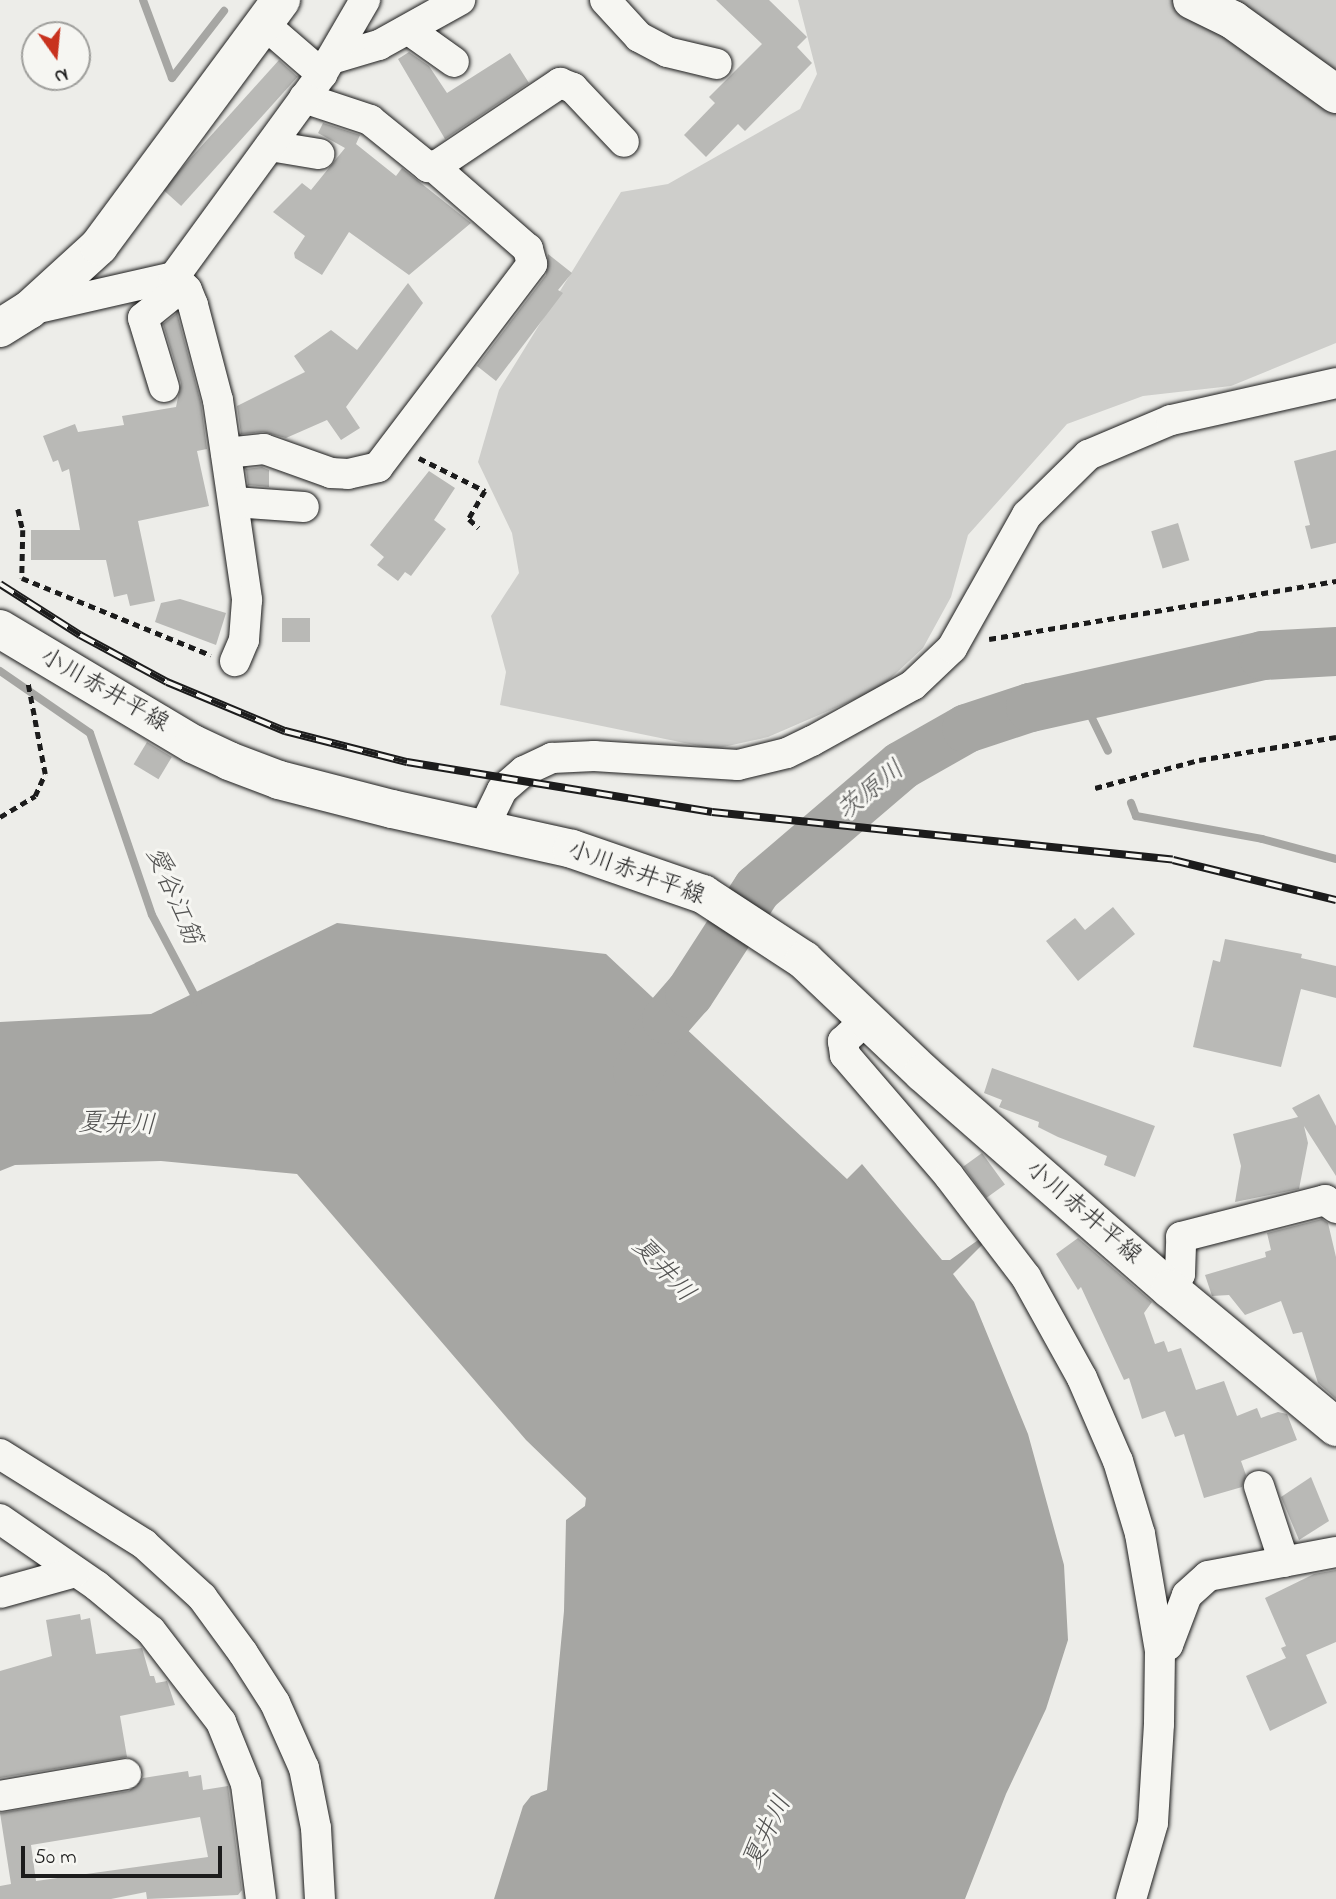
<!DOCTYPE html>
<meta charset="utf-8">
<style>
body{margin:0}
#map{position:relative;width:1336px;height:1899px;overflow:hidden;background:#edede9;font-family:"Indie Flower","Klee One",sans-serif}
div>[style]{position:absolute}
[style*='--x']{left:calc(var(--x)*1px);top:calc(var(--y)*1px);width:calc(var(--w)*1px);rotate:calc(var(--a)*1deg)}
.green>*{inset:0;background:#cececb}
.water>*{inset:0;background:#a6a6a3}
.stream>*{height:8px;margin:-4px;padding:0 4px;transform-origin:4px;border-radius:4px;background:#a6a6a3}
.river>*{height:49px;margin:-24.5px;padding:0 24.5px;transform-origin:24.5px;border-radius:24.5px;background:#a6a6a3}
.building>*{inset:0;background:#b9b9b6;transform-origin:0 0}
.path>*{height:4.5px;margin-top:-2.25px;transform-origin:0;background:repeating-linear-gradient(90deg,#1c1c1c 0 7px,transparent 0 12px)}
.roads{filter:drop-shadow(0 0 2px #1c1c1c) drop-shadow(0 0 2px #1c1c1c)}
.street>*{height:30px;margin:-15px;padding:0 15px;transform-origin:15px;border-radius:15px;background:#f6f6f2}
.secondary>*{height:38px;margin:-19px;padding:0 19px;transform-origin:19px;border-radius:19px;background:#f6f6f2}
.rail>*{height:8px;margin-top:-4px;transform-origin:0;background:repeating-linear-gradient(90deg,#f6f6f2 0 16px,#1c1c1c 0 32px);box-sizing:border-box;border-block:2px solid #1c1c1c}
span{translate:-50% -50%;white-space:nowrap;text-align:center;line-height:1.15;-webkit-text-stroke:6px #f6f6f2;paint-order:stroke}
.street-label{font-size:24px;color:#1c1c1c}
.water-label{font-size:26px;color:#535352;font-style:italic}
.north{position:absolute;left:21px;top:21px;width:70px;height:70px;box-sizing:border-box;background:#f6f6f2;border:2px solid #9f9f9c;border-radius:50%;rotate:165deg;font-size:19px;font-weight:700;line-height:28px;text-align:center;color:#1c1c1c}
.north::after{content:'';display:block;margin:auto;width:24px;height:32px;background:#c8321e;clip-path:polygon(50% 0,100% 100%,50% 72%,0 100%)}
.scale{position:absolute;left:21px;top:1846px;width:201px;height:32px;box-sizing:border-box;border:4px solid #1c1c1c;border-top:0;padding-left:9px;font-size:21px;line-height:24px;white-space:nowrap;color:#1c1c1c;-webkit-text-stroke:5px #f6f6f2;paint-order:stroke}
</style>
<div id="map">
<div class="green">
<div style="clip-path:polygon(798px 0,1336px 0,1336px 343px,1231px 386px,1143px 396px,1067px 424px,968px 535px,951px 597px,923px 648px,879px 689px,768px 737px,714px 749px,500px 705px,506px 672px,491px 616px,519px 573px,512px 533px,478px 462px,499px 390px,621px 192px,668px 184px,800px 109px,817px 74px)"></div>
</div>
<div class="water">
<div style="clip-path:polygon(337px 923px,606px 954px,847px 1179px,862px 1164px,942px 1260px,950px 1260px,981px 1238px,984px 1243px,953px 1274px,974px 1302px,1028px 1434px,1064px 1565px,1068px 1640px,1046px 1709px,1006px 1794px,965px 1899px,494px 1899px,523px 1806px,531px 1796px,547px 1790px,564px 1611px,566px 1520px,585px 1506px,586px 1498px,526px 1440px,297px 1174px,161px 1161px,15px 1165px,0 1171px,0 1022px,151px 1014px)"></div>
</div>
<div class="stream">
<div style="--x:143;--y:0;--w:83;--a:69.6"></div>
<div style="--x:172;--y:78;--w:85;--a:-52.2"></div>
<div style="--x:0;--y:671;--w:109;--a:34.6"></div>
<div style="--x:90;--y:733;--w:192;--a:71.2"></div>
<div style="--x:152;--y:915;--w:98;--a:62.1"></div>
<div style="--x:1030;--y:707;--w:59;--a:4.8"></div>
<div style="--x:1089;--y:712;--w:43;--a:64"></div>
<div style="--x:1131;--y:803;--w:14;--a:69"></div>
<div style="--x:1136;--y:816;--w:128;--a:10.3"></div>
<div style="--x:1262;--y:839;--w:77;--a:15.1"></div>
</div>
<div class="river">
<div style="--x:637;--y:1071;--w:60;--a:-60.9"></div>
<div style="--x:666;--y:1019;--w:35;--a:-49"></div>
<div style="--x:689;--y:993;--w:125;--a:-57.1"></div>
<div style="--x:757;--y:888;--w:189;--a:-40.5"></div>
<div style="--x:901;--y:765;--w:75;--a:-29.6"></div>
<div style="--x:966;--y:728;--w:67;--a:-18.2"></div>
<div style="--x:1030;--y:707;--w:238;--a:-12.6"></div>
<div style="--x:1262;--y:655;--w:74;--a:-3.1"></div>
</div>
<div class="building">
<div style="clip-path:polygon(716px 0,769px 0,807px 37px,797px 47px,812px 63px,745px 131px,738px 124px,706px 157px,684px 135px,715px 103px,709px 97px,762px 44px)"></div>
<div style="clip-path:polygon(409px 52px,429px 66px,447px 93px,510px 53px,529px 83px,445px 139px,398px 59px)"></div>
<div style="left:279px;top:60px;width:25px;height:174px;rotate:42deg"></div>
<div style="clip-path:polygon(323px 123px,360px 135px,356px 144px,396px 176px,402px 168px,471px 223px,409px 275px,349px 232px,322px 275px,295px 258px,294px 253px,305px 236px,273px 212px,302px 183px,311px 190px,345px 148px,318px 133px)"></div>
<div style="clip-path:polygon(548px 254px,572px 273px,558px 290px,563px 293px,496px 381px,477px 366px,546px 275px)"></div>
<div style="clip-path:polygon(408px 283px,423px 303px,346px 407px,360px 428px,341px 440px,327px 420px,286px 438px,263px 432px,241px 434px,237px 406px,305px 372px,294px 356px,331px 330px,357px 350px)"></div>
<div style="clip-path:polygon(177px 313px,201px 403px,207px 449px,197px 451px,209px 506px,138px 521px,155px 601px,130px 606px,127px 594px,114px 597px,106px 560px,31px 560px,31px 530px,80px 530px,69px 469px,62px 472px,58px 460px,53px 462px,43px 436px,75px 424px,78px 432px,124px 425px,122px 416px,176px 407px,181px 383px,163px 324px)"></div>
<div style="clip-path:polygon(1336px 450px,1336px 543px,1311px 549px,1305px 526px,1310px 525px,1294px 461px)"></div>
<div style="clip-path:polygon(262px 467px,269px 470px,269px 487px,248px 485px,246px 469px)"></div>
<div style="clip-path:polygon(429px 471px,455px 488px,434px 520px,446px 529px,411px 576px,405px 572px,398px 581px,377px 565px,384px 557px,370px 545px)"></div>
<div style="left:1178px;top:523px;width:39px;height:28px;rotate:73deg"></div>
<div style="clip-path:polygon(180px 599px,226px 613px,216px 645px,155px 622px,161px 603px)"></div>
<div style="left:282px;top:618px;width:28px;height:24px"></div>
<div style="left:147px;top:742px;width:29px;height:26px;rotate:31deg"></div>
<div style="clip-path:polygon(1113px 907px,1135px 934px,1078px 981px,1046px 941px,1075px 918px,1085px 930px)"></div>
<div style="clip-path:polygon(1225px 939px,1302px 954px,1301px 958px,1336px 966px,1336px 998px,1301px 989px,1281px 1067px,1193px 1047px,1213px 960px,1220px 962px)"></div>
<div style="clip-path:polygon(992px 1068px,1155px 1126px,1135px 1177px,1104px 1165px,1107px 1156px,1058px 1137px,1038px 1127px,1039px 1122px,999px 1107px,1002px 1100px,984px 1093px)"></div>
<div style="clip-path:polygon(1319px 1094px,1336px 1126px,1336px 1176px,1304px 1126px,1308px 1143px,1299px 1189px,1235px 1202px,1241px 1166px,1233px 1134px,1298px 1117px,1292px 1108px)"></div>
<div style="left:982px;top:1153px;width:39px;height:23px;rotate:54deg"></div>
<div style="clip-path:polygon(1322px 1219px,1328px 1223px,1336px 1257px,1336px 1399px,1318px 1383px,1302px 1332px,1293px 1334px,1281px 1301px,1245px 1315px,1229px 1295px,1212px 1296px,1205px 1275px,1266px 1257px,1265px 1252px,1271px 1250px,1267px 1233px)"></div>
<div style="clip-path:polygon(1078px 1238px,1152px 1302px,1144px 1313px,1155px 1344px,1164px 1341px,1168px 1352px,1181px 1348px,1196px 1390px,1224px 1381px,1237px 1416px,1257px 1408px,1261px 1418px,1278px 1412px,1287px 1414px,1297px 1440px,1241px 1461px,1246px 1475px,1242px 1487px,1204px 1498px,1184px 1434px,1175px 1437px,1165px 1411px,1142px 1419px,1129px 1378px,1124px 1380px,1081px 1287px,1078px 1290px,1056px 1254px)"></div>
<div style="clip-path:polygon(1311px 1477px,1329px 1521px,1299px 1540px,1281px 1497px)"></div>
<div style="clip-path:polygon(1336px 1570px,1336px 1642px,1306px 1655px,1327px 1703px,1270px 1731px,1246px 1676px,1286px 1658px,1281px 1648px,1286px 1646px,1265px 1598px,1314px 1574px)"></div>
<div style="clip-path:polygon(80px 1614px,81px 1620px,90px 1618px,96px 1654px,142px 1648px,150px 1676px,154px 1676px,156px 1683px,167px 1681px,175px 1705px,120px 1716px,127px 1757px,0 1778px,0 1671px,52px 1656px,46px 1620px)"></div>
<div style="clip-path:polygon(evenodd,188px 1771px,189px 1777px,201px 1775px,203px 1790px,228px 1786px,242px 1890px,238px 1895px,147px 1899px,146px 1892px,111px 1899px,0 1899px,0 1886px,11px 1884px,0 1813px,129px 1791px,143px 1778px,188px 1771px,200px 1817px,208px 1857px,36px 1881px,31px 1845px,200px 1817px)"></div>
</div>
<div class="path">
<div style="--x:419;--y:458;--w:74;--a:26.6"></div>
<div style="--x:485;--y:491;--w:32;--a:120"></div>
<div style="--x:469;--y:519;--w:13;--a:42"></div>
<div style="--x:18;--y:509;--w:22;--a:77"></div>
<div style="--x:23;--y:530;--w:48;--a:91.2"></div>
<div style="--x:22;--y:578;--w:204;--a:22.2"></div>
<div style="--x:989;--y:639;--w:352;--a:-9.5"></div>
<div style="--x:1095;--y:788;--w:108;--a:-15.1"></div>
<div style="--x:1199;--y:760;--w:139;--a:-9.5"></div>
<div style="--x:0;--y:817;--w:41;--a:-31"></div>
<div style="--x:35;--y:796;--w:24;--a:-66"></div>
<div style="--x:45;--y:774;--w:92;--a:-100.7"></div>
</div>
<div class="roads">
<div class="street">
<div style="--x:605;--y:0;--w:50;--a:47.4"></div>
<div style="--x:639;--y:37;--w:32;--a:28"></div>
<div style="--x:667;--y:52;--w:51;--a:13.5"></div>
<div style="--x:264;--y:24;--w:77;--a:40.8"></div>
<div style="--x:409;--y:30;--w:55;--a:35.4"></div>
<div style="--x:331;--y:59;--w:50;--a:-16.3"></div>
<div style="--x:379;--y:45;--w:93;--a:-29.1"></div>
<div style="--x:304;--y:98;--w:70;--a:18.4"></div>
<div style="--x:370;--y:120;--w:75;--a:39"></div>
<div style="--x:428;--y:167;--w:11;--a:-15"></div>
<div style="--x:439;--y:164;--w:146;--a:-33.8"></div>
<div style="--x:560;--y:83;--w:14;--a:21"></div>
<div style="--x:573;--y:88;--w:74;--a:46.6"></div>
<div style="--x:270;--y:146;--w:50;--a:9.3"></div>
<div style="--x:174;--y:277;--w:18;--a:45"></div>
<div style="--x:187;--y:290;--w:16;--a:68"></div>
<div style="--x:193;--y:305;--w:98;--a:75.3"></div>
<div style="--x:218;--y:400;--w:202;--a:81.7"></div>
<div style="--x:247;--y:600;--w:40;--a:94.3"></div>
<div style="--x:244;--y:640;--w:23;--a:113"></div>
<div style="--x:29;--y:310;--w:149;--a:-12.8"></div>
<div style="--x:174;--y:277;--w:251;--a:-53.9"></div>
<div style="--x:322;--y:74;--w:86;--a:-59.8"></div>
<div style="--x:164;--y:387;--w:72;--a:-106.9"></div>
<div style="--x:143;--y:318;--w:51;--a:-38.7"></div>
<div style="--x:226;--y:453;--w:38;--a:-6"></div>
<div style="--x:264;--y:449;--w:71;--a:19.7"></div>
<div style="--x:331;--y:473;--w:17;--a:3"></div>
<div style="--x:348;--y:474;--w:31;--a:-13"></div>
<div style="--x:378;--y:467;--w:255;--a:-52.8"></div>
<div style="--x:532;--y:264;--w:16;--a:-105"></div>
<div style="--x:528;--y:249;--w:126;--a:-138.9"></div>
<div style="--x:234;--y:502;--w:70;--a:4.1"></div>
<div style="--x:483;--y:829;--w:43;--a:-64"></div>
<div style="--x:502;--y:790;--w:29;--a:-41"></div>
<div style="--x:524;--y:771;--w:31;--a:-25"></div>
<div style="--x:552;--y:758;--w:42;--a:-2.7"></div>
<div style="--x:594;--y:756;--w:144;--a:3.6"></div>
<div style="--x:738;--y:765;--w:50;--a:-13.8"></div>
<div style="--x:787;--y:753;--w:28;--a:-26"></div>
<div style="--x:812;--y:741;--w:115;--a:-29"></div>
<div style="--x:913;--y:685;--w:54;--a:-43.5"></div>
<div style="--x:952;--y:648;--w:153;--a:-60.6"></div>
<div style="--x:1027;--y:515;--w:86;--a:-44.5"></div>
<div style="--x:1088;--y:455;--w:90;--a:-22.9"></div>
<div style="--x:1171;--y:420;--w:169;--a:-12.6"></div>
<div style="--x:867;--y:1019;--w:33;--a:137"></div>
<div style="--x:843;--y:1041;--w:14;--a:82"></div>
<div style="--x:845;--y:1055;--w:160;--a:49.3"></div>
<div style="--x:949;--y:1176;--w:127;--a:52.7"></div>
<div style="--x:1026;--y:1277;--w:115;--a:61"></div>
<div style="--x:1082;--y:1378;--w:90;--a:66.6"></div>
<div style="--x:1118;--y:1461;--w:76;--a:73.2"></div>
<div style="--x:1140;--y:1534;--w:119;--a:80.3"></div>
<div style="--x:1160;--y:1651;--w:73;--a:90.8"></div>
<div style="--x:1159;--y:1724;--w:99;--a:93.5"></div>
<div style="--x:1153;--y:1823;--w:79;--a:106.1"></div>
<div style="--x:1170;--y:1289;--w:18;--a:-56"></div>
<div style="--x:1180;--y:1274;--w:37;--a:-88"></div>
<div style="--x:1181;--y:1237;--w:149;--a:-14.4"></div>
<div style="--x:1325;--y:1200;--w:14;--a:36"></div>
<div style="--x:0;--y:1454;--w:170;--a:32"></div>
<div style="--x:144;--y:1544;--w:79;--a:42.4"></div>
<div style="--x:202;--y:1597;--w:69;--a:53.8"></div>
<div style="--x:243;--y:1653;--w:59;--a:57.4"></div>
<div style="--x:275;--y:1703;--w:71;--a:66"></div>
<div style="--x:304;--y:1768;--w:61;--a:78.7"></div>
<div style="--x:316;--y:1828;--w:71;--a:86.8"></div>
<div style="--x:1259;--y:1486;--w:80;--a:71.8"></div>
<div style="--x:0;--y:1519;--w:118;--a:34.6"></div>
<div style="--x:97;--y:1586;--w:70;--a:39.8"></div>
<div style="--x:151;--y:1631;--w:115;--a:52.4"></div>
<div style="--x:221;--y:1722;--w:67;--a:68"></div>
<div style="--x:246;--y:1784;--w:116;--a:82.6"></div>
<div style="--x:0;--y:1593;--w:78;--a:-15.6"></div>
<div style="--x:1160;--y:1651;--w:10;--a:-37"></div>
<div style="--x:1168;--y:1645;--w:53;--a:-69.2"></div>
<div style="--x:1187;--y:1595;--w:28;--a:-42"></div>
<div style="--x:1208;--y:1576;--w:130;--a:-10.6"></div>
<div style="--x:0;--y:1796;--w:128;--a:-9.9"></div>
</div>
<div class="secondary">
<div style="--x:1192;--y:0;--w:46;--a:26"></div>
<div style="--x:1233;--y:20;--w:127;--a:35.7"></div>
<div style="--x:0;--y:328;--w:34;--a:-32"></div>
<div style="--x:29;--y:310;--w:95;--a:-42.4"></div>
<div style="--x:99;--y:246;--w:306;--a:-53.5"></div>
<div style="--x:0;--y:629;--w:225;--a:30.8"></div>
<div style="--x:193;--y:744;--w:40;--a:25"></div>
<div style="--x:229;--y:761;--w:53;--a:20.8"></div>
<div style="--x:279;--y:780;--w:117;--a:14.4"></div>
<div style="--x:392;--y:809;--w:184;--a:12.5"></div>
<div style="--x:572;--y:849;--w:139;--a:19"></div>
<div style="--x:703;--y:894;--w:121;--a:33.2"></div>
<div style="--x:804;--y:960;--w:164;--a:43.5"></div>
<div style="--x:923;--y:1073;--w:328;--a:41.2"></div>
<div style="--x:1170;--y:1289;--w:216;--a:39.7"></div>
</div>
</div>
<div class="rail">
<div style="--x:0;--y:584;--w:95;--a:32.5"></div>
<div style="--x:80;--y:635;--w:99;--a:28.4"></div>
<div style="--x:167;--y:682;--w:128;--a:22.6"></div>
<div style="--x:285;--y:731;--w:126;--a:14.3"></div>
<div style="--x:407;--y:762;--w:309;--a:9.3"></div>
<div style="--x:712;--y:812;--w:463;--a:5.9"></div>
<div style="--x:1173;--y:860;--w:168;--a:13.8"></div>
</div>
<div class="street-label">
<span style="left:104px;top:691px;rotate:30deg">小川赤井平線</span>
<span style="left:636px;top:874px;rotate:20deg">小川赤井平線</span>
<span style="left:1083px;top:1213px;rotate:41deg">小川赤井平線</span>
</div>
<div class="water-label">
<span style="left:872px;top:792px;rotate:-39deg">茨原川</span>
<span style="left:172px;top:897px;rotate:67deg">愛谷江筋</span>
<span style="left:117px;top:1126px;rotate:2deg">夏井川</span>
<span style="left:662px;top:1271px;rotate:47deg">夏井川</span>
<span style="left:769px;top:1833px;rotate:-64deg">夏井川</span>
</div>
<div class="north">N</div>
<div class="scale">50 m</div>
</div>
